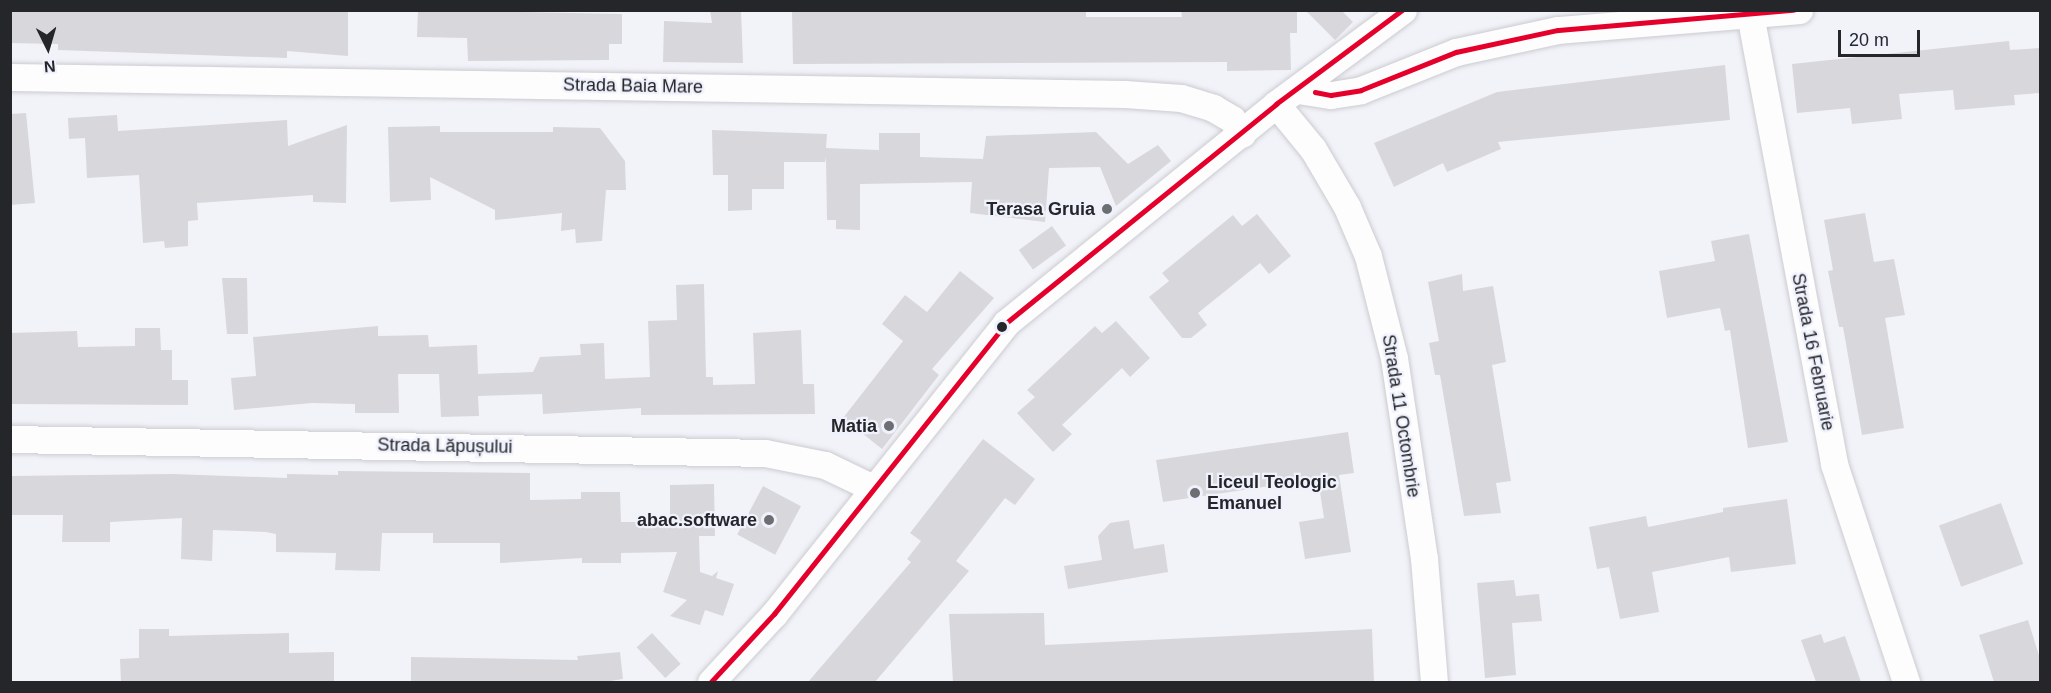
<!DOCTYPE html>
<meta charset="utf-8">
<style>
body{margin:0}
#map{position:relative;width:2051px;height:693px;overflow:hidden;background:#f2f3f9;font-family:Helvetica,sans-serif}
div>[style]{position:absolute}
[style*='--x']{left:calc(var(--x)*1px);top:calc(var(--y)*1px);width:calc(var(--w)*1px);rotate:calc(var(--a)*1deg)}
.building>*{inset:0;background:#d8d7db;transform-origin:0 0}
.roads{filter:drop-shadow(0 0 2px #cbcbd0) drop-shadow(0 0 2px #cbcbd0)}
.minor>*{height:27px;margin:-13.5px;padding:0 13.5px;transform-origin:13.5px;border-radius:13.5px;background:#fdfdfe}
.bus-1>*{height:4.5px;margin:-2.25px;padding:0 2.25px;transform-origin:2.25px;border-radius:2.25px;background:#e4002b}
.dots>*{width:16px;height:16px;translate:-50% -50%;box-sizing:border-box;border:3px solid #eff1fc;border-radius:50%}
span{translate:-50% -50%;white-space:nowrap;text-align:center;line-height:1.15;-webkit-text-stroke:4.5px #eff1fc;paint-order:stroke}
.street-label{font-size:18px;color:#25262a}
.poi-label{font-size:18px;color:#25262a;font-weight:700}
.right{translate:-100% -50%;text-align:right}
.left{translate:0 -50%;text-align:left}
.frame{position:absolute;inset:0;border:12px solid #25262a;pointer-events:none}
.north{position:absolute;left:18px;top:18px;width:60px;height:60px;-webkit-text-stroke:4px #eff1fc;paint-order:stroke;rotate:175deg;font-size:16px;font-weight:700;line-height:24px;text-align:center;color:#25262a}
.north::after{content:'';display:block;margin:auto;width:21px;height:27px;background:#25262a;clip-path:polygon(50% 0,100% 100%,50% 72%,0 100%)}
.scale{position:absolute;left:1838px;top:30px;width:82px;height:27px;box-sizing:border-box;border:3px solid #25262a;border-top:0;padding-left:8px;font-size:18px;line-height:21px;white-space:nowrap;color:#25262a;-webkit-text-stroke:4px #eff1fc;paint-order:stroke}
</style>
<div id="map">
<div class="building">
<div style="clip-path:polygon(348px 10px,348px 56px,287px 51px,287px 58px,58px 50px,58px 44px,10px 43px,10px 11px)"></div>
<div style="clip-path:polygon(418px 10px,622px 14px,622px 44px,609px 44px,609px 60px,468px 61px,467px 38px,417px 37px)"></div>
<div style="clip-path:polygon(710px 10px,741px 10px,743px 63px,663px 62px,664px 21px,712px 23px)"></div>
<div style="clip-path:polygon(792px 10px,1086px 10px,1086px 17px,1182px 17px,1181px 10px,1297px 10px,1297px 33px,1290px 33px,1291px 70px,1227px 71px,1227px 62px,793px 64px)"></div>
<div style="clip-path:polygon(1305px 10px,1341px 10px,1353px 22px,1335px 40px)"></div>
<div style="clip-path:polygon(2009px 41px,2010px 50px,2040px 48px,2040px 93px,2014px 95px,2015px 105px,1955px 110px,1953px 90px,1899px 94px,1902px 119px,1852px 124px,1850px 108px,1797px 113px,1792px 64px)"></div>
<div style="clip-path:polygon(1725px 65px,1730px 120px,1498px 142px,1501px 149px,1447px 172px,1443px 163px,1394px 187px,1374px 143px,1497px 92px)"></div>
<div style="clip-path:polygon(26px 113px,35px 203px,10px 205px,10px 114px)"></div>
<div style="clip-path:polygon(117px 115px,118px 131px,287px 120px,288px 146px,347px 125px,346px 203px,313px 202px,313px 195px,197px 203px,198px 220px,188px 221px,188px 246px,165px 248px,164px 241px,143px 243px,139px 175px,87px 178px,85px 138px,69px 139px,68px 118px)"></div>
<div style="clip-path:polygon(440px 126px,440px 132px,553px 132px,553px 127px,600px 128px,625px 161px,626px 190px,606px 190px,602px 241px,576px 243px,575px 229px,561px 231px,562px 213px,495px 220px,495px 210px,430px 177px,431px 200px,390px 202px,388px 127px)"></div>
<div style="clip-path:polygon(712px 130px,827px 134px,826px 148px,879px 150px,879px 133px,920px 133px,920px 157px,983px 159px,986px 136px,1096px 132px,1128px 164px,1158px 145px,1171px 161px,1116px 206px,1100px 167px,1049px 168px,1045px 222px,970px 213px,972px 182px,860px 184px,860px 230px,836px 229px,836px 220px,827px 220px,826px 157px,825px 162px,784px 162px,784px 189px,752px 189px,752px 210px,728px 211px,728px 175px,713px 175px)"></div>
<div style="clip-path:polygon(1865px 213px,1874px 262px,1894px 259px,1905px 315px,1885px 318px,1904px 428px,1862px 435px,1843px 327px,1839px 327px,1828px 271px,1833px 270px,1824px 220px)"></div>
<div style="clip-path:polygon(1257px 214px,1291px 256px,1269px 274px,1260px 263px,1198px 313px,1207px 325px,1191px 338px,1182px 338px,1149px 297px,1169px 281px,1162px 273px,1233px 215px,1242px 226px)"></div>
<div style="left:1052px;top:226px;width:24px;height:41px;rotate:54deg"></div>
<div style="clip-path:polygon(1749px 234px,1788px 442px,1748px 448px,1730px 330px,1725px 331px,1720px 308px,1667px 318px,1659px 271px,1715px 261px,1711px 241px)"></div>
<div style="clip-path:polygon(960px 271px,994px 298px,932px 369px,939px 375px,882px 449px,843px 418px,903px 341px,882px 324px,905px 295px,927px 312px)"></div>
<div style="clip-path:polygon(1462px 274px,1463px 291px,1493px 286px,1506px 362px,1492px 365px,1511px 481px,1496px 483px,1501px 513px,1464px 516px,1440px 375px,1435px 375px,1429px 343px,1439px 341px,1428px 282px)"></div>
<div style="clip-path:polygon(222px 278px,247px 278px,248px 334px,227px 334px)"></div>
<div style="clip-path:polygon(704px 284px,706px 377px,713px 377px,713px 385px,755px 384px,753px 333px,801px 330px,803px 384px,814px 384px,815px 414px,641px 415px,641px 408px,543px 414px,542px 394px,478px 396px,479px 416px,441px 417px,439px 374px,398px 374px,399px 413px,355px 413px,355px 404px,312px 403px,234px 410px,231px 378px,256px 376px,253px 337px,378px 326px,378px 336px,428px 335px,429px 347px,477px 345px,478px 374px,533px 372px,540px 357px,581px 355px,580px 344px,604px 343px,605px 379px,650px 377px,648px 321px,677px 320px,676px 285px)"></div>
<div style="clip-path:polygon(1116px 321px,1150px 358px,1130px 377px,1122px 368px,1062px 425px,1072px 434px,1053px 452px,1017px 413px,1035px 397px,1027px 390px,1095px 326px,1102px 333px)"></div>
<div style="clip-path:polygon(135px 328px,160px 328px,161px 350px,172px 350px,172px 380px,188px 380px,188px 405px,10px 404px,10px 333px,77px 331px,78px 347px,135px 346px)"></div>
<div style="clip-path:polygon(1348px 432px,1354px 473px,1339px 475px,1351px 552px,1305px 559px,1299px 522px,1324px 518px,1318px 479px,1163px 502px,1156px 460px)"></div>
<div style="clip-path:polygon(983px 439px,1035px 479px,1015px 505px,1005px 498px,956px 561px,969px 571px,875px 682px,808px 682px,911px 562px,907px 559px,921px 541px,910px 533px)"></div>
<div style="clip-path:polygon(338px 471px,530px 473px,530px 500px,581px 499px,581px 492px,620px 492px,621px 522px,670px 522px,670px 485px,714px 484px,715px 536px,699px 536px,700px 572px,712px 576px,718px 571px,716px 578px,734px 584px,723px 616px,705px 610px,700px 625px,670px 616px,687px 600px,663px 592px,677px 552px,621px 553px,621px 563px,582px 563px,582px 558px,500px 563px,500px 543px,433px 543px,433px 533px,382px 533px,380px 571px,335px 570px,336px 553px,276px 552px,276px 534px,266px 532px,213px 530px,212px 561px,181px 559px,182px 518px,110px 522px,110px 542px,62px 542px,63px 515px,10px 515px,10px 476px,172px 474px,287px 478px,287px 474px,338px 475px)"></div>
<div style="left:763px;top:486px;width:43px;height:55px;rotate:28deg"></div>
<div style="clip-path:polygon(1787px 499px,1796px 564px,1731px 572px,1729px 557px,1652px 572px,1659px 612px,1620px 619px,1609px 567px,1597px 569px,1589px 527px,1646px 516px,1648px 527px,1723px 512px,1723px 508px)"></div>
<div style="left:2001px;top:503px;width:65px;height:66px;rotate:70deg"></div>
<div style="clip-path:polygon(1129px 520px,1134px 549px,1164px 544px,1168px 572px,1068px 589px,1064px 566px,1102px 560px,1098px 536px,1110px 523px)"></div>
<div style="clip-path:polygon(1514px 580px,1516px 596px,1539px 594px,1542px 621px,1512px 623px,1516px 675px,1485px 678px,1477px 583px)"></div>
<div style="clip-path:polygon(1044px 613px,1045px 645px,1372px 629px,1374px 682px,953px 682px,949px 614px)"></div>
<div style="clip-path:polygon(2028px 620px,2040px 659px,2040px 682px,1994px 682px,1979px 635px)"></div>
<div style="clip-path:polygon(139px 629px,169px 629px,169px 636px,289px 633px,289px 653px,334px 652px,334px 682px,121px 682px,120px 659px,139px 658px)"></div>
<div style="left:652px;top:633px;width:42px;height:21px;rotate:47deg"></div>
<div style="clip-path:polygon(1821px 634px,1824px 643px,1845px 636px,1861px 682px,1816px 682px,1801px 640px)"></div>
<div style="clip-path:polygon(620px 652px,623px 679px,604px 682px,411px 682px,411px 657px,578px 660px,577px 656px)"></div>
</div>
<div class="roads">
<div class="minor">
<div style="--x:1750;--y:14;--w:458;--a:79.4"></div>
<div style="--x:1834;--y:464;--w:230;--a:71.7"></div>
<div style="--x:10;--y:77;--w:1115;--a:0.87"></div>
<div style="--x:1125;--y:94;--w:56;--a:4.1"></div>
<div style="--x:1181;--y:98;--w:34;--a:17"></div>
<div style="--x:1213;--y:108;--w:22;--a:30"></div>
<div style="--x:1232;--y:119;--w:18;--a:56"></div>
<div style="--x:1298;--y:90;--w:33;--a:9"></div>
<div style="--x:1331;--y:95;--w:30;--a:-9"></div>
<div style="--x:1361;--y:90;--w:102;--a:-21.8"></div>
<div style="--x:1456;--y:52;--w:104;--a:-12.2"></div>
<div style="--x:1558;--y:30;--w:242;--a:-4.7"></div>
<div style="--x:1276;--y:104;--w:58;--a:50.6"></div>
<div style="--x:1313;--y:149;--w:67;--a:59.6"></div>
<div style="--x:1347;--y:207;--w:53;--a:66.8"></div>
<div style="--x:1368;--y:256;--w:105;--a:75.7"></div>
<div style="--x:1394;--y:358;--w:202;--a:81.5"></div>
<div style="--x:1424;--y:558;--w:124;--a:85.4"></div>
<div style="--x:10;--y:439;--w:755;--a:1.06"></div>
<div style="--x:765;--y:453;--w:61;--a:11.3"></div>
<div style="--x:825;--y:465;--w:53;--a:25.6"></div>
<div style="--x:711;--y:682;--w:93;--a:-47.2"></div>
<div style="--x:774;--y:614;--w:372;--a:-51.4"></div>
<div style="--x:1006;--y:323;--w:348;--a:-39"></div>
<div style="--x:1276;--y:104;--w:158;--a:-36.5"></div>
</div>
</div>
<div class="bus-1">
<div style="--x:1315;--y:92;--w:16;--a:11"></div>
<div style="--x:1331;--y:95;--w:30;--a:-9"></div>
<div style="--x:1361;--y:90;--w:102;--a:-21.8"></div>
<div style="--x:1456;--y:52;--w:104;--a:-12.2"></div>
<div style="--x:1558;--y:30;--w:236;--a:-4.9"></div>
<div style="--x:711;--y:682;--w:93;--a:-47.2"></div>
<div style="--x:774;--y:614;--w:372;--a:-51.4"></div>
<div style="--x:1006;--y:323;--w:348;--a:-39"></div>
<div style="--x:1276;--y:104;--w:157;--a:-36.7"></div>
</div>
<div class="dots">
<div style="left:1107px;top:209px;background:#6d6e72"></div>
<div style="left:1002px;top:327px;background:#25262a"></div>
<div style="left:889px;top:426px;background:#6d6e72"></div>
<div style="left:1195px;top:493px;background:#6d6e72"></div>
<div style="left:769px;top:520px;background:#6d6e72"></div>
</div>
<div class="street-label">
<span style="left:633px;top:86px;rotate:1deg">Strada Baia Mare</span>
<span style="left:1813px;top:352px;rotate:79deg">Strada 16 Februarie</span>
<span style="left:1401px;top:416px;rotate:81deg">Strada 11 Octombrie</span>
<span style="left:445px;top:446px;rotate:1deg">Strada Lăpușului</span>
</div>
<div class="poi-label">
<span class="right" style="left:1095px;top:209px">Terasa Gruia</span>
<span class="right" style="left:877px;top:426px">Matia</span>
<span class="left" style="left:1207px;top:493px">Liceul Teologic<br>Emanuel</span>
<span class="right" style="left:757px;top:520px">abac.software</span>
</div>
<div class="frame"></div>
<div class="north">N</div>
<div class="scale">20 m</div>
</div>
